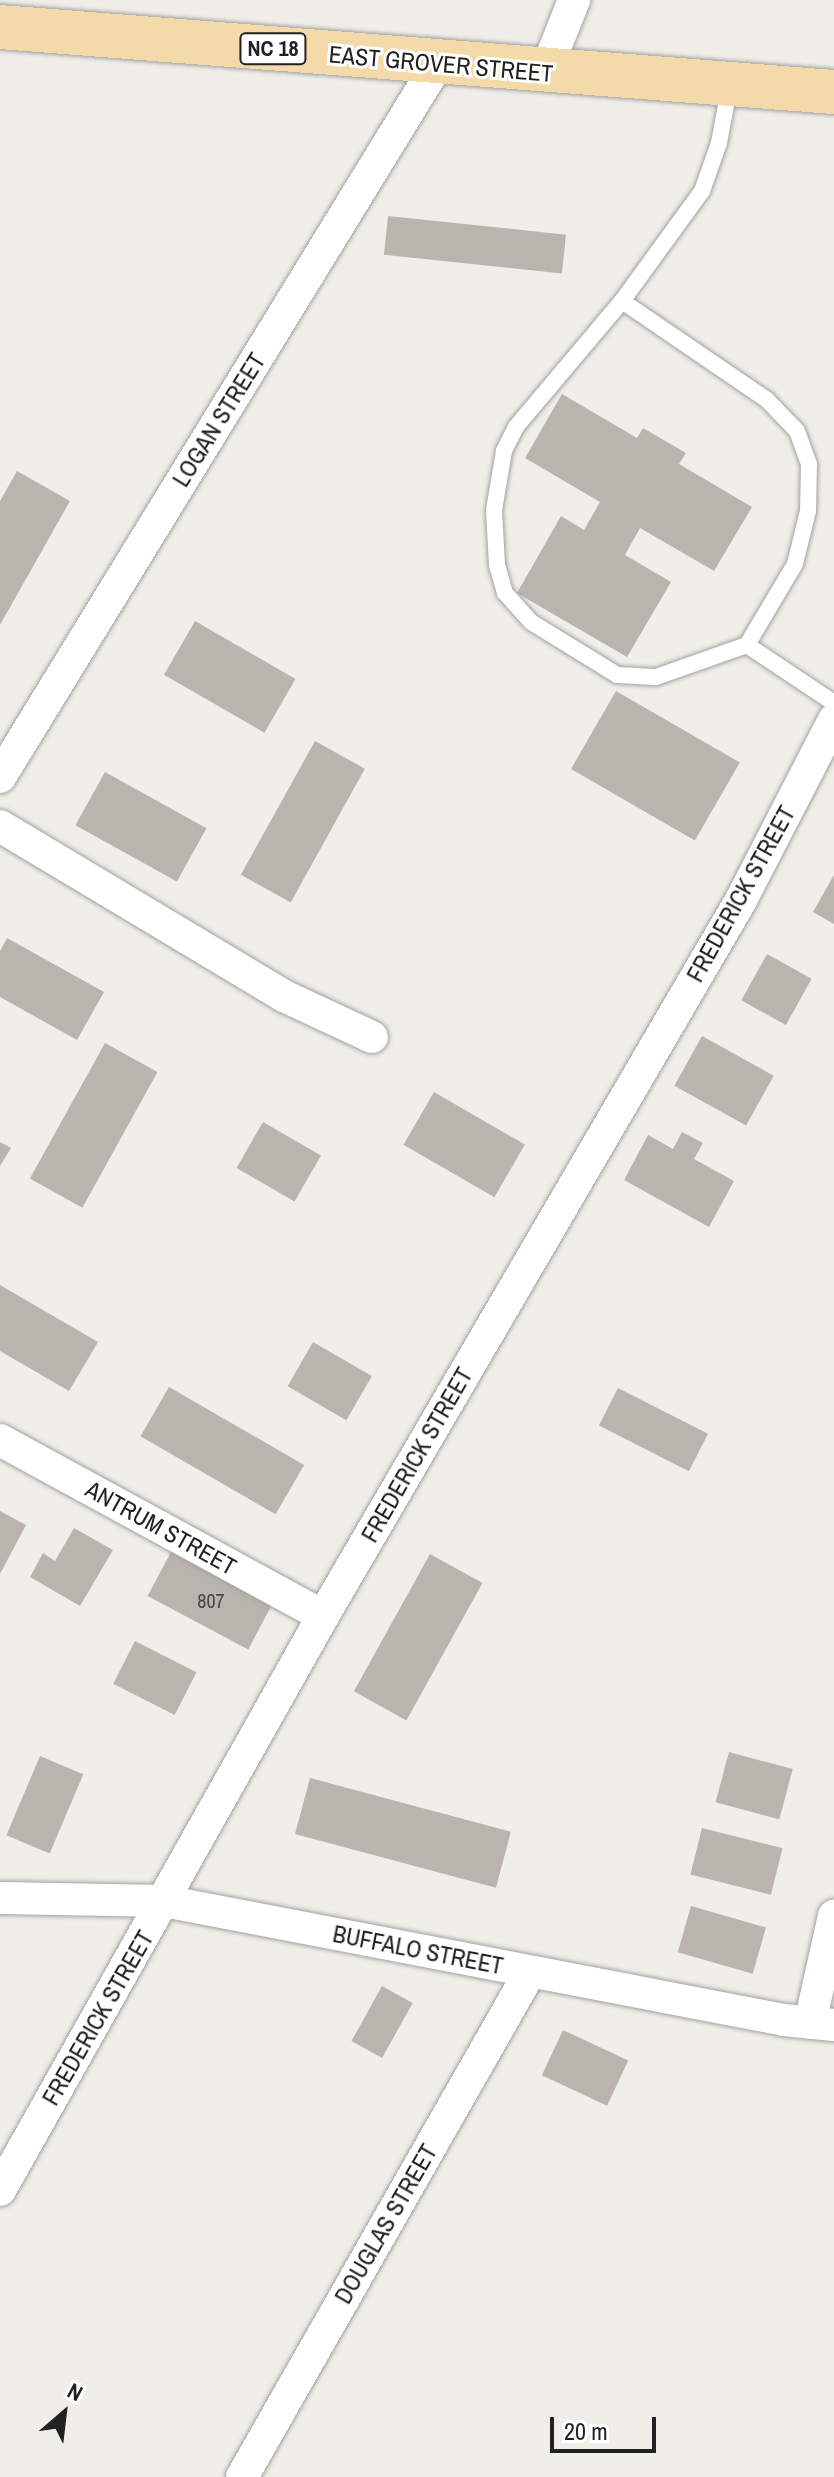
<!DOCTYPE html>
<style>
body{margin:0}
#map{position:relative;width:834px;height:2477px;overflow:hidden;background:#f0eee8;font-family:"Archivo Narrow",sans-serif}
div>[style]{position:absolute}
[style*='--x']{left:calc(var(--x)*1px);top:calc(var(--y)*1px);width:calc(var(--w)*1px);rotate:calc(var(--a)*1deg)}
.building>*{inset:0;background:#b9b4ae;transform-origin:0 0}
.roads{filter:drop-shadow(0 0 2px #a2a2a2) drop-shadow(0 0 2px #a2a2a2)}
.service>*{height:16px;margin:-8px;padding:0 8px;transform-origin:8px;border-radius:8px;background:#fff}
.minor>*{height:32px;margin:-16px;padding:0 16px;transform-origin:16px;border-radius:16px;background:#fff}
.primary>*{height:44px;margin:-22px;padding:0 22px;transform-origin:22px;border-radius:22px;background:#f4d9a9}
span{translate:-50% -50%;white-space:nowrap;text-align:center;line-height:1.15;-webkit-text-stroke:6px #fff;paint-order:stroke}
.number-label{font-size:20px;color:#474644}
.number-label span{-webkit-text-stroke-width:0}
.shield-label span{padding:2px 6px;background:#fff;border:2px solid;border-radius:6px;-webkit-text-stroke-width:0}
.shield-label{font-size:22px;color:#212121;font-weight:700}
.street-label{font-size:24px;color:#212121}
.north{position:absolute;left:24px;top:2373px;width:80px;height:80px;-webkit-text-stroke:6px #fff;paint-order:stroke;rotate:28deg;font-size:22px;font-weight:700;line-height:32px;text-align:center;color:#212121}
.north::after{content:'';display:block;margin:auto;width:28px;height:36px;background:#212121;clip-path:polygon(50% 0,100% 100%,50% 72%,0 100%)}
.scale{position:absolute;left:550px;top:2417px;width:106px;height:36px;box-sizing:border-box;border:4px solid #212121;border-top:0;padding-left:10px;font-size:24px;line-height:28px;white-space:nowrap;color:#212121;-webkit-text-stroke:6px #fff;paint-order:stroke}
</style>
<div id="map">
<div class="building">
<div style="left:388px;top:216px;width:179px;height:39px;rotate:6deg"></div>
<div style="clip-path:polygon(562px 394px,637px 438px,643px 428px,686px 453px,679px 464px,752px 507px,714px 571px,640px 528px,625px 555px,671px 582px,627px 657px,517px 593px,561px 516px,584px 530px,600px 502px,525px 458px)"></div>
<div style="clip-path:polygon(17px 471px,70px 501px,0 625px,0 501px)"></div>
<div style="left:195px;top:621px;width:116px;height:62px;rotate:30deg"></div>
<div style="left:616px;top:691px;width:143px;height:90px;rotate:30deg"></div>
<div style="left:315px;top:741px;width:57px;height:153px;rotate:29deg"></div>
<div style="left:105px;top:772px;width:116px;height:61px;rotate:29deg"></div>
<div style="clip-path:polygon(834px 875px,834px 924px,813px 912px)"></div>
<div style="clip-path:polygon(7px 938px,104px 992px,77px 1040px,0 997px,0 951px)"></div>
<div style="left:767px;top:954px;width:51px;height:53px;rotate:29deg"></div>
<div style="left:702px;top:1036px;width:82px;height:57px;rotate:29deg"></div>
<div style="left:105px;top:1043px;width:60px;height:155px;rotate:29deg"></div>
<div style="left:434px;top:1092px;width:105px;height:61px;rotate:30deg"></div>
<div style="left:263px;top:1122px;width:67px;height:53px;rotate:30deg"></div>
<div style="clip-path:polygon(682px 1132px,703px 1143px,694px 1159px,734px 1181px,709px 1227px,624px 1180px,648px 1135px,673px 1149px)"></div>
<div style="clip-path:polygon(0 1142px,11px 1148px,0 1166px)"></div>
<div style="clip-path:polygon(0 1285px,98px 1342px,69px 1391px,0 1351px)"></div>
<div style="left:313px;top:1342px;width:68px;height:51px;rotate:30deg"></div>
<div style="left:169px;top:1387px;width:156px;height:57px;rotate:30deg"></div>
<div style="left:618px;top:1388px;width:101px;height:42px;rotate:27deg"></div>
<div style="clip-path:polygon(0 1511px,26px 1525px,0 1574px)"></div>
<div style="clip-path:polygon(74px 1528px,113px 1550px,80px 1606px,30px 1577px,43px 1553px,55px 1561px)"></div>
<div style="left:172px;top:1550px;width:114px;height:52px;rotate:28deg"></div>
<div style="left:430px;top:1554px;width:60px;height:157px;rotate:29deg"></div>
<div style="left:135px;top:1641px;width:69px;height:48px;rotate:27deg"></div>
<div style="left:729px;top:1752px;width:66px;height:52px;rotate:15deg"></div>
<div style="left:40px;top:1756px;width:47px;height:86px;rotate:23deg"></div>
<div style="left:310px;top:1778px;width:208px;height:58px;rotate:15deg"></div>
<div style="left:702px;top:1828px;width:83px;height:48px;rotate:14deg"></div>
<div style="left:691px;top:1906px;width:78px;height:48px;rotate:16deg"></div>
<div style="left:382px;top:1986px;width:35px;height:63px;rotate:29deg"></div>
<div style="left:563px;top:2030px;width:72px;height:50px;rotate:25deg"></div>
</div>
<div class="roads">
<div class="service">
<div style="--x:730;--y:84;--w:60;--a:100.6"></div>
<div style="--x:719;--y:143;--w:51;--a:109.5"></div>
<div style="--x:702;--y:191;--w:136;--a:126"></div>
<div style="--x:622;--y:301;--w:165;--a:130.1"></div>
<div style="--x:516;--y:427;--w:27;--a:117"></div>
<div style="--x:504;--y:451;--w:60;--a:99.6"></div>
<div style="--x:494;--y:510;--w:55;--a:86.9"></div>
<div style="--x:497;--y:565;--w:29;--a:74"></div>
<div style="--x:505;--y:593;--w:39;--a:48"></div>
<div style="--x:531;--y:622;--w:101;--a:31.6"></div>
<div style="--x:617;--y:675;--w:39;--a:3"></div>
<div style="--x:656;--y:677;--w:96;--a:-19.4"></div>
<div style="--x:747;--y:645;--w:105;--a:33.7"></div>
<div style="--x:622;--y:301;--w:176;--a:34.3"></div>
<div style="--x:767;--y:400;--w:43;--a:45.9"></div>
<div style="--x:797;--y:431;--w:35;--a:70"></div>
<div style="--x:809;--y:464;--w:47;--a:91.2"></div>
<div style="--x:808;--y:511;--w:55;--a:103.8"></div>
<div style="--x:795;--y:564;--w:94;--a:120.7"></div>
</div>
<div class="minor">
<div style="--x:545;--y:73;--w:79;--a:-68.3"></div>
<div style="--x:0;--y:777;--w:838;--a:-58.47"></div>
<div style="--x:0;--y:826;--w:331;--a:30.9"></div>
<div style="--x:284;--y:996;--w:97;--a:25"></div>
<div style="--x:0;--y:1440;--w:368;--a:28.6"></div>
<div style="--x:0;--y:1898;--w:164;--a:1"></div>
<div style="--x:164;--y:1901;--w:631;--a:10.86"></div>
<div style="--x:784;--y:2020;--w:50;--a:5.7"></div>
<div style="--x:810;--y:2023;--w:110;--a:-77.4"></div>
<div style="--x:0;--y:2190;--w:659;--a:-60.63"></div>
<div style="--x:323;--y:1616;--w:829;--a:-59.72"></div>
<div style="--x:741;--y:900;--w:203;--a:-62.7"></div>
<div style="--x:242;--y:2477;--w:581;--a:-60.3"></div>
</div>
<div class="primary">
<div style="--x:0;--y:27;--w:837;--a:4.46"></div>
</div>
</div>
<div class="number-label">
<span style="left:211px;top:1600px">807</span>
</div>
<div class="shield-label">
<span style="left:273px;top:49px">NC 18</span>
</div>
<div class="street-label">
<span style="left:441px;top:64px;rotate:5deg">EAST GROVER STREET</span>
<span style="left:219px;top:420px;rotate:-58deg">LOGAN STREET</span>
<span style="left:741px;top:894px;rotate:-61deg">FREDERICK STREET</span>
<span style="left:417px;top:1455px;rotate:-60deg">FREDERICK STREET</span>
<span style="left:161px;top:1528px;rotate:29deg">ANTRUM STREET</span>
<span style="left:418px;top:1950px;rotate:11deg">BUFFALO STREET</span>
<span style="left:98px;top:2018px;rotate:-60deg">FREDERICK STREET</span>
<span style="left:386px;top:2224px;rotate:-60deg">DOUGLAS STREET</span>
</div>
<div class="north">N</div>
<div class="scale">20 m</div>
</div>
